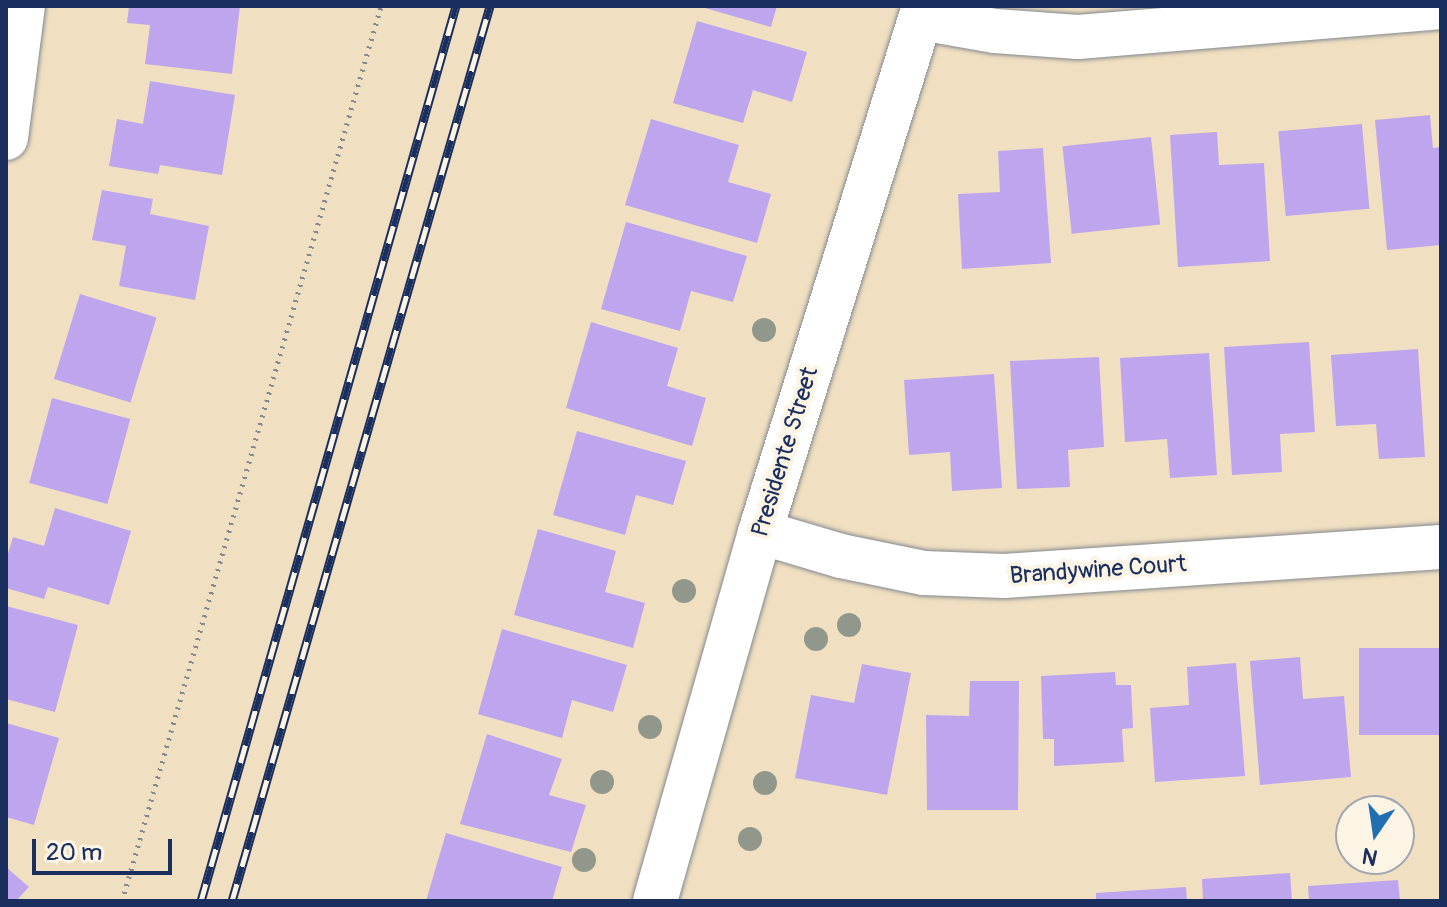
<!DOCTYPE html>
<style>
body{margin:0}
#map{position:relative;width:1447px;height:907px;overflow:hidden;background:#f0e0c1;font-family:Pangolin,sans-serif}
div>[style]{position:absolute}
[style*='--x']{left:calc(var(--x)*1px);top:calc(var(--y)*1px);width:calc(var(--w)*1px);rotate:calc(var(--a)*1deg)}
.building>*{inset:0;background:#bfa5ed;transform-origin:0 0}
.path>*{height:5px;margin-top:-2.5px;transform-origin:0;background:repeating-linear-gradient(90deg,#868890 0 2px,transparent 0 8px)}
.roads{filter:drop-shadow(0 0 2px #868890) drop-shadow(0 0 2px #868890)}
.minor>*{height:44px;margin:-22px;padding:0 22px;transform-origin:22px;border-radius:22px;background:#fff}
.rail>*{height:9px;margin-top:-4.5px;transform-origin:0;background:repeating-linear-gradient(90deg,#fcf5e5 0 18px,#1b2f5e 0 36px);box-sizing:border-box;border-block:2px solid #1b2f5e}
.trees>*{width:24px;height:24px;margin:-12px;border-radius:50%;background:#92978c}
span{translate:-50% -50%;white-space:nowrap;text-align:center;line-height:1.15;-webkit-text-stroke:8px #fcf5e5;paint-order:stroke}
.street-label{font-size:24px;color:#1b2f5e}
.frame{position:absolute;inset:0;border:8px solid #1b2f5e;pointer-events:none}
.north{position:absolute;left:1335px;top:795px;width:80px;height:80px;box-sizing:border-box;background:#fcf5e5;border:2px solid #a2a6af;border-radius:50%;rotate:193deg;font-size:22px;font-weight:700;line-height:32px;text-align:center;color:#1b2f5e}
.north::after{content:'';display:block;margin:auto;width:28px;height:36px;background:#1f6fb2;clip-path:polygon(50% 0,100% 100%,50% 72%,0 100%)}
.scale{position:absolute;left:32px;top:839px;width:140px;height:36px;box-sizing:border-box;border:4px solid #1b2f5e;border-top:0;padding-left:10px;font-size:24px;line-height:28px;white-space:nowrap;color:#1b2f5e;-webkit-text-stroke:6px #fcf5e5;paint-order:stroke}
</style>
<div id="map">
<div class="building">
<div style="clip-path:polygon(129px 6px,240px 6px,232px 74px,145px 64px,150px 25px,127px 23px)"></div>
<div style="clip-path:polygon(698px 6px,777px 6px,771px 27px)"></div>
<div style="clip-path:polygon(697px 21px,807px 52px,792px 102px,753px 90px,743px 123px,673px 103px)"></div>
<div style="clip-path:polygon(150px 81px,235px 95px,222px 175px,160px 165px,158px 174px,109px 166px,117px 119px,143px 124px)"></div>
<div style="clip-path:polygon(1430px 115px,1433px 148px,1441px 147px,1441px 245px,1387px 250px,1375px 120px)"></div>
<div style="clip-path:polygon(651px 119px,739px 145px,728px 182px,771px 194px,757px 243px,625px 205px)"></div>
<div style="left:1362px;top:124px;width:85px;height:84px;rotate:85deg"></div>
<div style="clip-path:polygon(1217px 132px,1219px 165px,1264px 163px,1270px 261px,1178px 267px,1170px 135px)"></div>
<div style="left:1151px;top:137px;width:88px;height:89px;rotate:84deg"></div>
<div style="clip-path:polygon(1043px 148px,1051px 263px,962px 269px,958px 194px,1000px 192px,998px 151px)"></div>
<div style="clip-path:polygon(102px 190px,153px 199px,150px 214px,209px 226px,195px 300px,119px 286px,126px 246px,92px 240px)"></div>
<div style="clip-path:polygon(626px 222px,747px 256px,733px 302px,691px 291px,680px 331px,601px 309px)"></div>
<div style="left:80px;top:294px;width:80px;height:89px;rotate:17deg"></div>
<div style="clip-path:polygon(591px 322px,678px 348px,667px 386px,706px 398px,692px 446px,566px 408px)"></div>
<div style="clip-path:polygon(1309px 342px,1315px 432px,1280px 434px,1282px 472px,1232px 475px,1224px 347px)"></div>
<div style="clip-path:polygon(1418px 349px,1425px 457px,1379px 459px,1376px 424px,1336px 426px,1331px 355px)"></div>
<div style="clip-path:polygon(1209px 353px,1217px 475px,1170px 478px,1167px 439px,1125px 442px,1120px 358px)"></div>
<div style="clip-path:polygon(1099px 357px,1104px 447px,1068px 450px,1070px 487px,1017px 489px,1010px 361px)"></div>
<div style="clip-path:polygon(994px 374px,1002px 488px,952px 491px,950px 452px,909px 455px,904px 380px)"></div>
<div style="left:52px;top:398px;width:81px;height:88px;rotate:15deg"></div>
<div style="clip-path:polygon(577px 431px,686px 461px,673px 505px,636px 495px,625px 535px,553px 515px)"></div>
<div style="clip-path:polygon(55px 508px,131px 531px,109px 605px,48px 587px,44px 599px,6px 588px,6px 560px,13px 537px,44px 546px)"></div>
<div style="clip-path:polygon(538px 529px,616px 551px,605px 592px,645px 603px,633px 648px,514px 615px)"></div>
<div style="clip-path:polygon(6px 606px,78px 625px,55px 712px,6px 699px)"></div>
<div style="clip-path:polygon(502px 629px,627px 665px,613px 712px,572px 700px,562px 738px,478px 714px)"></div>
<div style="left:1441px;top:648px;width:87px;height:82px;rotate:90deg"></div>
<div style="clip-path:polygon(1300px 657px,1303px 699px,1344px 696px,1351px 777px,1260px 785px,1250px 661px)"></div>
<div style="clip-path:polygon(1236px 663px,1245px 776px,1155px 782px,1150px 708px,1189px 705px,1187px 667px)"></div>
<div style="clip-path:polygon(862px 664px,911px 673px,887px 795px,795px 778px,811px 695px,854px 703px)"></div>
<div style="clip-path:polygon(1115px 672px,1116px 685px,1131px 685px,1133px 728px,1122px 729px,1124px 762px,1054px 766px,1054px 739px,1043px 739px,1041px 676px)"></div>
<div style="clip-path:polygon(970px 681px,1019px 681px,1018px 810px,927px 810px,926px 715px,969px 716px)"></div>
<div style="clip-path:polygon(6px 723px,59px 738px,34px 825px,6px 817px)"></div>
<div style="clip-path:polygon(487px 734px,562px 759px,549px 795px,586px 805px,571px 852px,460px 824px)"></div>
<div style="clip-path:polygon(446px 833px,562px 867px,552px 901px,426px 901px)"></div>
<div style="clip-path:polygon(6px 867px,29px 887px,16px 901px,6px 901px)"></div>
<div style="clip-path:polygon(1290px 873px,1292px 901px,1203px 901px,1202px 879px)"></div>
<div style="clip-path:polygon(1398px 880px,1400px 901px,1309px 901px,1308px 886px)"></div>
<div style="clip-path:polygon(1186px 887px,1187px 901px,1096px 901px,1096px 893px)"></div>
</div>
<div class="path">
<div style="--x:122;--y:901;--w:932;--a:-73.86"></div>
</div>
<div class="roads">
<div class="minor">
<div style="--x:921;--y:18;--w:75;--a:10"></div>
<div style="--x:995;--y:31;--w:83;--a:4.1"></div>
<div style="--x:1078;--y:37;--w:364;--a:-4.7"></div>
<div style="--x:6;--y:138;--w:133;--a:-82.7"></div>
<div style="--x:760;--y:532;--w:84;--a:16.5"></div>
<div style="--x:841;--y:556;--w:85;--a:11.6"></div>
<div style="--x:924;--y:573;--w:80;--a:2.1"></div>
<div style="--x:1004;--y:576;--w:438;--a:-3.8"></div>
<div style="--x:655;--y:901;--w:384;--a:-74.1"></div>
<div style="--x:760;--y:532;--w:551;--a:-72.68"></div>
</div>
</div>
<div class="rail">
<div style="--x:201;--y:901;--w:931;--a:-74.1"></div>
<div style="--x:232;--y:901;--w:931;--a:-73.92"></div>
</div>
<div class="trees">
<div style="left:764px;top:330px"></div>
<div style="left:684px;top:591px"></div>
<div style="left:849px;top:625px"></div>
<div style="left:816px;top:639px"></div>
<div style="left:650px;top:727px"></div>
<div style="left:602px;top:782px"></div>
<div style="left:765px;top:783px"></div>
<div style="left:750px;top:839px"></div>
<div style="left:584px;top:860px"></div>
</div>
<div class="street-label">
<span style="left:785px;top:452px;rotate:-73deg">Presidente Street</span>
<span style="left:1098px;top:570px;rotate:-4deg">Brandywine Court</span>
</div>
<div class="frame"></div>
<div class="north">N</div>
<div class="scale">20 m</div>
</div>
